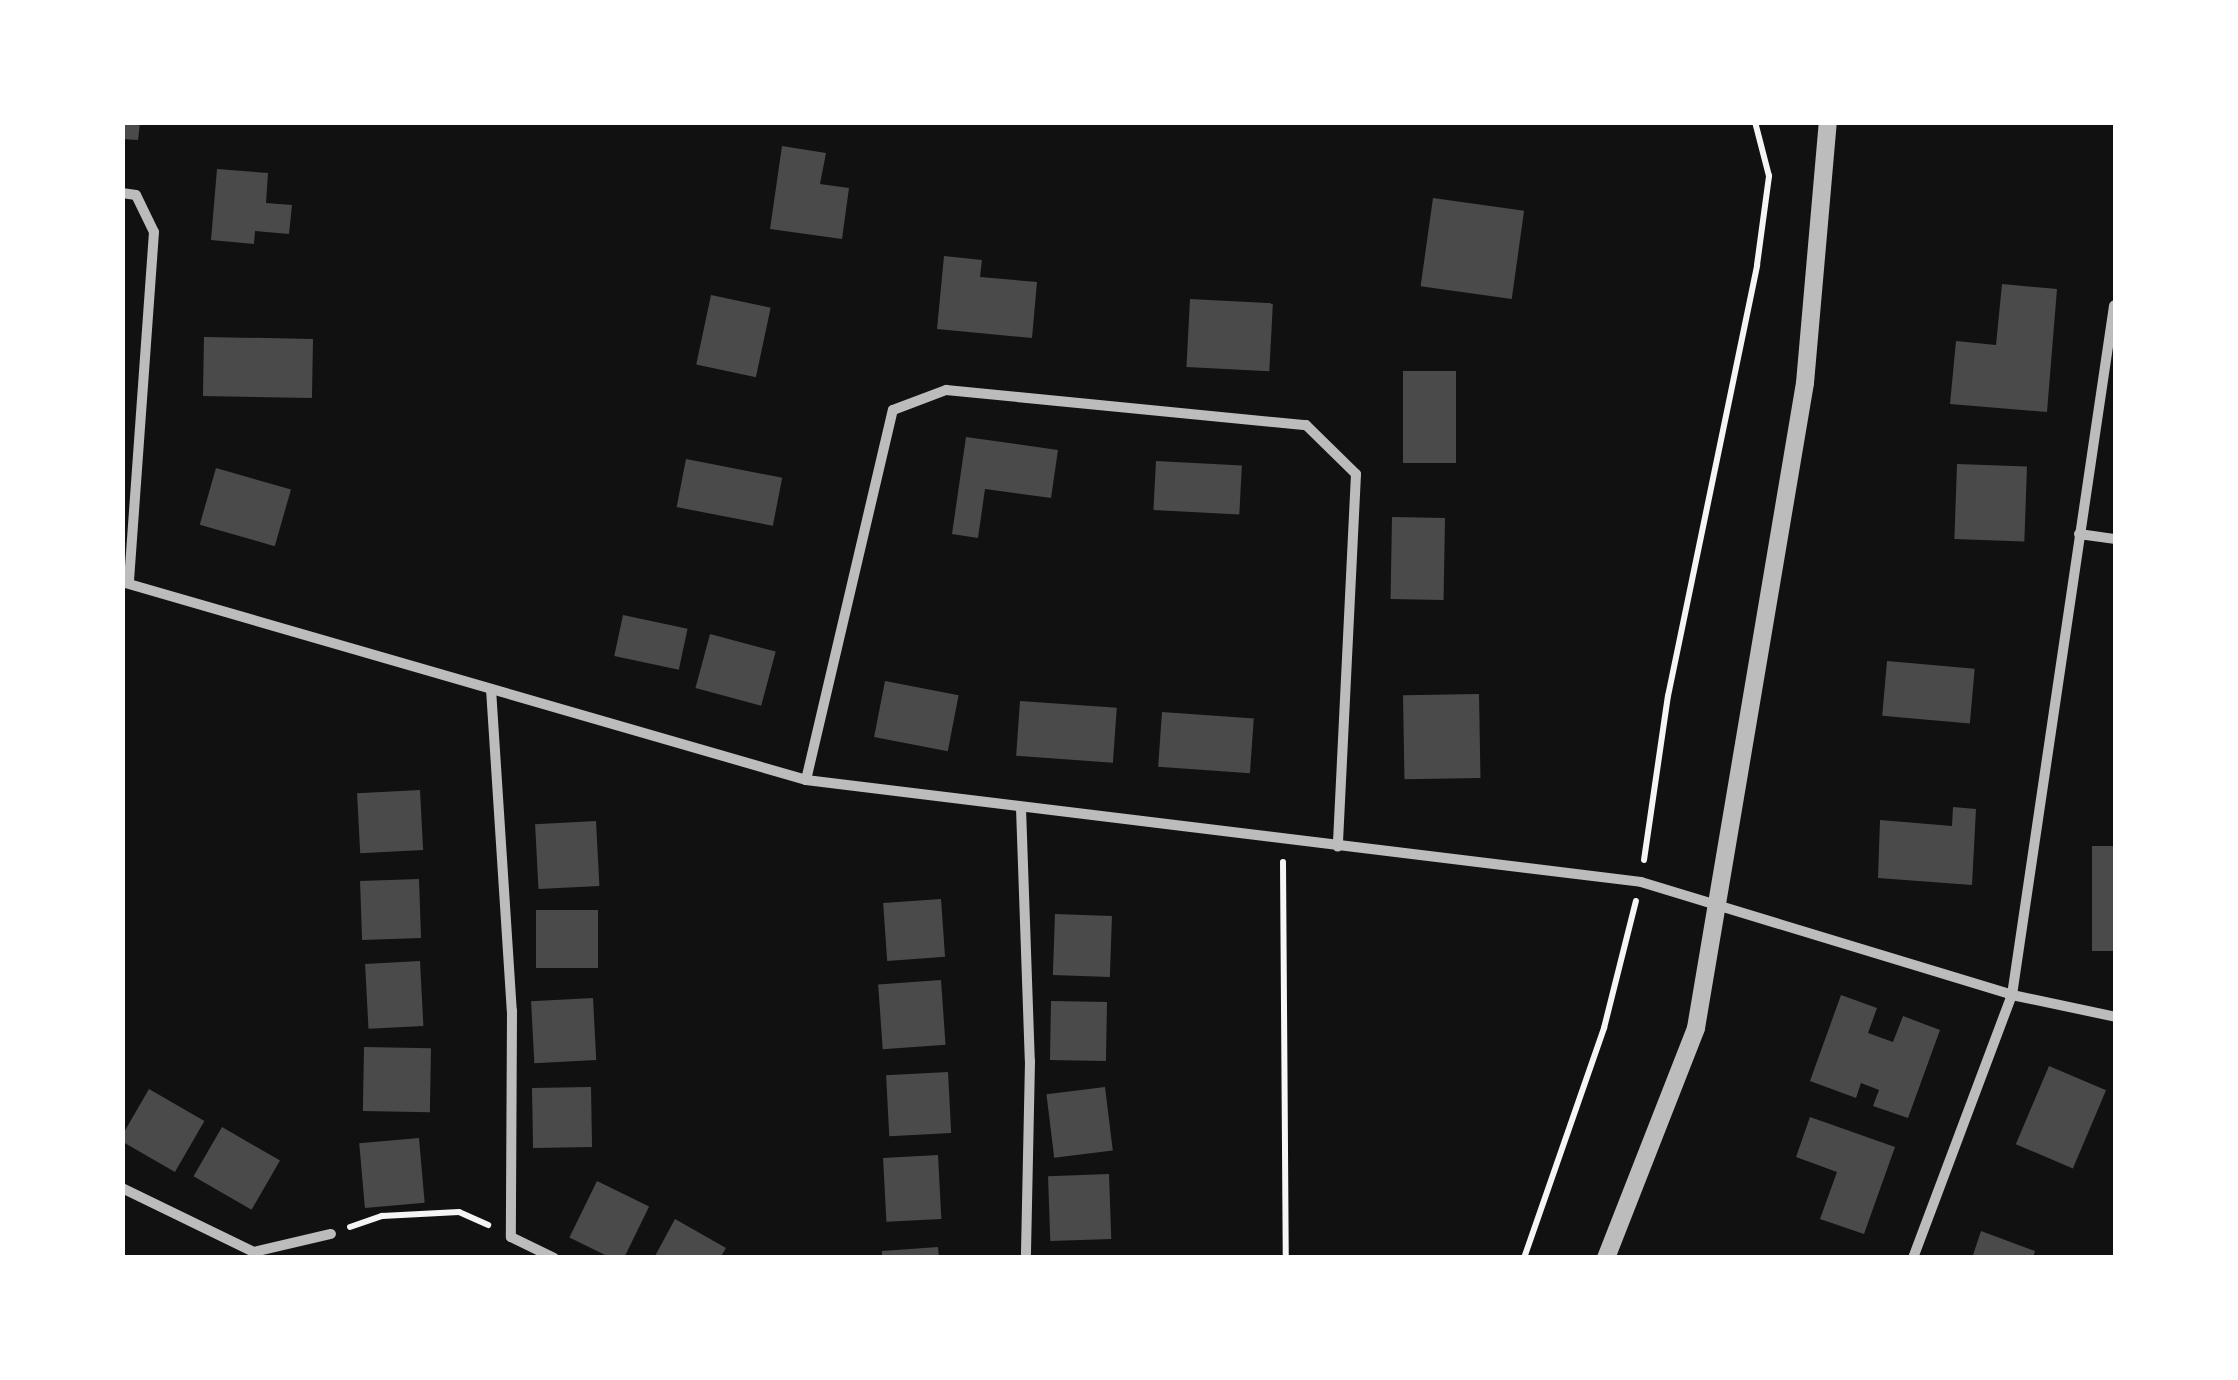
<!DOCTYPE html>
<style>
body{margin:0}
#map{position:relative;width:2238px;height:1380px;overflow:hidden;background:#111;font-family:"Asap Condensed",sans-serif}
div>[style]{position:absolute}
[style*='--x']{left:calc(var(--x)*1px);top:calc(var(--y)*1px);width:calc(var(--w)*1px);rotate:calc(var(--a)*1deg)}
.building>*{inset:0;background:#4a4a4a;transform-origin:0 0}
.path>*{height:6px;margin:-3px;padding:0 3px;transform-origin:3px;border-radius:3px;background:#f5f5f5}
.minor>*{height:10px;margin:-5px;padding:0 5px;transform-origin:5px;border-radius:5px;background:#bcbcbc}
.tertiary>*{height:18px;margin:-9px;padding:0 9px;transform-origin:9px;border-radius:9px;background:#bcbcbc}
span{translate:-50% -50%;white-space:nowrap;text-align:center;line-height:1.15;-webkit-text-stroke:8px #fff;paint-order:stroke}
.frame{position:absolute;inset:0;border:125px solid #fff;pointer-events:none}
</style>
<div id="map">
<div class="building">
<div style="clip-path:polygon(122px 122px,140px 122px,138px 140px,122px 139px)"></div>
<div style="clip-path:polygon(782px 146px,826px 153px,820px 184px,849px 188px,842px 239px,770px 229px)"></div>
<div style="clip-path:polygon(217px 169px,268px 173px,266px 203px,292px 205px,289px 234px,255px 231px,254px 244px,211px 240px)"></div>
<div style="left:1433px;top:198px;width:92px;height:89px;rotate:8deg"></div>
<div style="clip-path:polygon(944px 256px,982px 260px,980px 277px,1037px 282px,1032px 338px,937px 329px)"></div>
<div style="clip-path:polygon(2002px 284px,2057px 289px,2047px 412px,1950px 404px,1956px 341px,1996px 345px)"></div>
<div style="left:711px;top:295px;width:61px;height:71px;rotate:12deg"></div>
<div style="left:1190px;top:299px;width:83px;height:68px;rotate:3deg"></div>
<div style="left:204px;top:337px;width:109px;height:59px;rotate:1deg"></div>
<div style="left:1403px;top:371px;width:53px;height:92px"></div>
<div style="clip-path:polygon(966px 437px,1058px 450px,1051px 498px,985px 489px,978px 538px,952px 534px)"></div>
<div style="left:686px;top:459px;width:98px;height:49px;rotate:11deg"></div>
<div style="left:1156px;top:461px;width:86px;height:49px;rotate:3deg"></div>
<div style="left:1957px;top:464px;width:70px;height:75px;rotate:2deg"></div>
<div style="left:216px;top:468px;width:78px;height:59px;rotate:16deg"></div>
<div style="left:1392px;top:517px;width:53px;height:82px;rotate:1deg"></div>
<div style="left:623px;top:615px;width:66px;height:42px;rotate:12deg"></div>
<div style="left:710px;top:634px;width:68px;height:56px;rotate:15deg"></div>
<div style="left:1887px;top:661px;width:88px;height:55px;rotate:5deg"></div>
<div style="left:885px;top:681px;width:75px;height:57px;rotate:11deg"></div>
<div style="left:1479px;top:694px;width:84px;height:76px;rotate:89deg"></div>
<div style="left:1020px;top:701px;width:97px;height:55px;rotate:4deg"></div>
<div style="left:1162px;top:712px;width:92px;height:55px;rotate:4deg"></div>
<div style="left:420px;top:790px;width:60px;height:63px;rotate:87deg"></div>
<div style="clip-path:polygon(1953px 807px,1976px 809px,1972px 885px,1878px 878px,1880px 820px,1952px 826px)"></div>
<div style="left:596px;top:821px;width:65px;height:61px;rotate:87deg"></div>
<div style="left:2092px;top:846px;width:24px;height:105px"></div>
<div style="left:419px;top:879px;width:59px;height:59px;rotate:88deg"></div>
<div style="left:941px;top:899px;width:58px;height:58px;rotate:86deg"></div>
<div style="left:536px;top:910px;width:62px;height:58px"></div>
<div style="left:1055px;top:914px;width:57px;height:61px;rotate:2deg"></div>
<div style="left:420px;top:961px;width:65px;height:55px;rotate:87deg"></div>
<div style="left:941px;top:980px;width:65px;height:63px;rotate:86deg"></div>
<div style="clip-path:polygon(1841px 995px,1877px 1008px,1868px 1033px,1893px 1042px,1903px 1016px,1940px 1030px,1908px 1118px,1873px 1106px,1879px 1090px,1861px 1083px,1856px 1098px,1810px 1081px)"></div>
<div style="left:593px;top:998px;width:62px;height:62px;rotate:87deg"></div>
<div style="left:1051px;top:1001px;width:56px;height:59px;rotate:1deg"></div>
<div style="left:364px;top:1047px;width:67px;height:64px;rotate:1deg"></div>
<div style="left:2049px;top:1066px;width:62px;height:85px;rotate:23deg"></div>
<div style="left:948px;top:1072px;width:61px;height:62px;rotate:87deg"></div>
<div style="left:591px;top:1087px;width:60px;height:59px;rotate:89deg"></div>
<div style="left:1105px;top:1087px;width:64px;height:59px;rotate:83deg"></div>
<div style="left:149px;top:1089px;width:64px;height:59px;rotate:30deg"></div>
<div style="clip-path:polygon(1810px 1117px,1895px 1147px,1864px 1234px,1820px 1219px,1837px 1172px,1796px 1157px)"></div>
<div style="left:222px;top:1127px;width:67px;height:57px;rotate:30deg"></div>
<div style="left:419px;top:1138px;width:65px;height:60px;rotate:85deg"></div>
<div style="left:938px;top:1155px;width:64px;height:55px;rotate:87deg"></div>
<div style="left:1109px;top:1174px;width:65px;height:61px;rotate:88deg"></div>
<div style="left:597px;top:1181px;width:58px;height:63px;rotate:26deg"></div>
<div style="clip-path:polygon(675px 1219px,726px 1248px,720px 1258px,654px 1258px)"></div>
<div style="clip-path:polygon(1981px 1231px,2035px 1251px,2033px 1258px,1972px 1258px)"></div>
<div style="clip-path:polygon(938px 1247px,939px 1258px,882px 1258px,882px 1251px)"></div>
</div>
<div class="path">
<div style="--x:1644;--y:860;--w:166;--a:-81.7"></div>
<div style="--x:1668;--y:696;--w:440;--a:-78.3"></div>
<div style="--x:1757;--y:265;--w:90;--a:-82.3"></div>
<div style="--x:1769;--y:176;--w:56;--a:-104.5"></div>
<div style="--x:1283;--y:862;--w:396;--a:89.6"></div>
<div style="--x:350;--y:1227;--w:34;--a:-19"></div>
<div style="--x:382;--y:1216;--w:77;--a:-3"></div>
<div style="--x:459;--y:1212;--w:32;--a:24"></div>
<div style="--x:1524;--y:1258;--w:244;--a:-70.8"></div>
<div style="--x:1604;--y:1028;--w:131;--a:-75.9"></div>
</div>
<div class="minor">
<div style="--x:122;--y:193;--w:14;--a:8"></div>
<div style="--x:136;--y:195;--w:41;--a:64.1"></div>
<div style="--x:154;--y:232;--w:352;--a:94.1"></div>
<div style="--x:2079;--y:534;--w:37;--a:8"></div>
<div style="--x:122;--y:582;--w:712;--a:16.14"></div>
<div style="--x:806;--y:780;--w:841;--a:6.96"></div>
<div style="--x:1641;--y:882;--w:388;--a:16.9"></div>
<div style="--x:2012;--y:995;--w:106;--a:11.9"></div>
<div style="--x:491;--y:689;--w:323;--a:86.3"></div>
<div style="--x:512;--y:1011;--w:226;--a:90.3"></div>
<div style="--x:511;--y:1237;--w:48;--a:26"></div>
<div style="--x:806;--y:780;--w:380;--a:-76.8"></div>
<div style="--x:893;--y:410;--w:57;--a:-20.7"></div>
<div style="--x:946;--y:390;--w:362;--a:5.6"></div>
<div style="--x:1306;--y:425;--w:70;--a:44.4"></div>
<div style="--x:1356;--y:474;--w:373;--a:92.8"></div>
<div style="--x:1021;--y:808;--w:253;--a:88"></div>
<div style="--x:1030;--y:1061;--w:197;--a:91.2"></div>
<div style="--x:122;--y:1188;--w:147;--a:25.9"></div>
<div style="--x:254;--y:1252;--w:79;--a:-13.2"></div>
<div style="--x:1913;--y:1258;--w:281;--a:-69.4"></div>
<div style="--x:2012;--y:995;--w:697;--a:-81.58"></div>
</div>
<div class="tertiary">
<div style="--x:1606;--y:1258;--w:247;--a:-68.6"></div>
<div style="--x:1696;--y:1028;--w:654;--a:-80.41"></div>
<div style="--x:1805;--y:383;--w:262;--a:-85"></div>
</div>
<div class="frame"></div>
</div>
